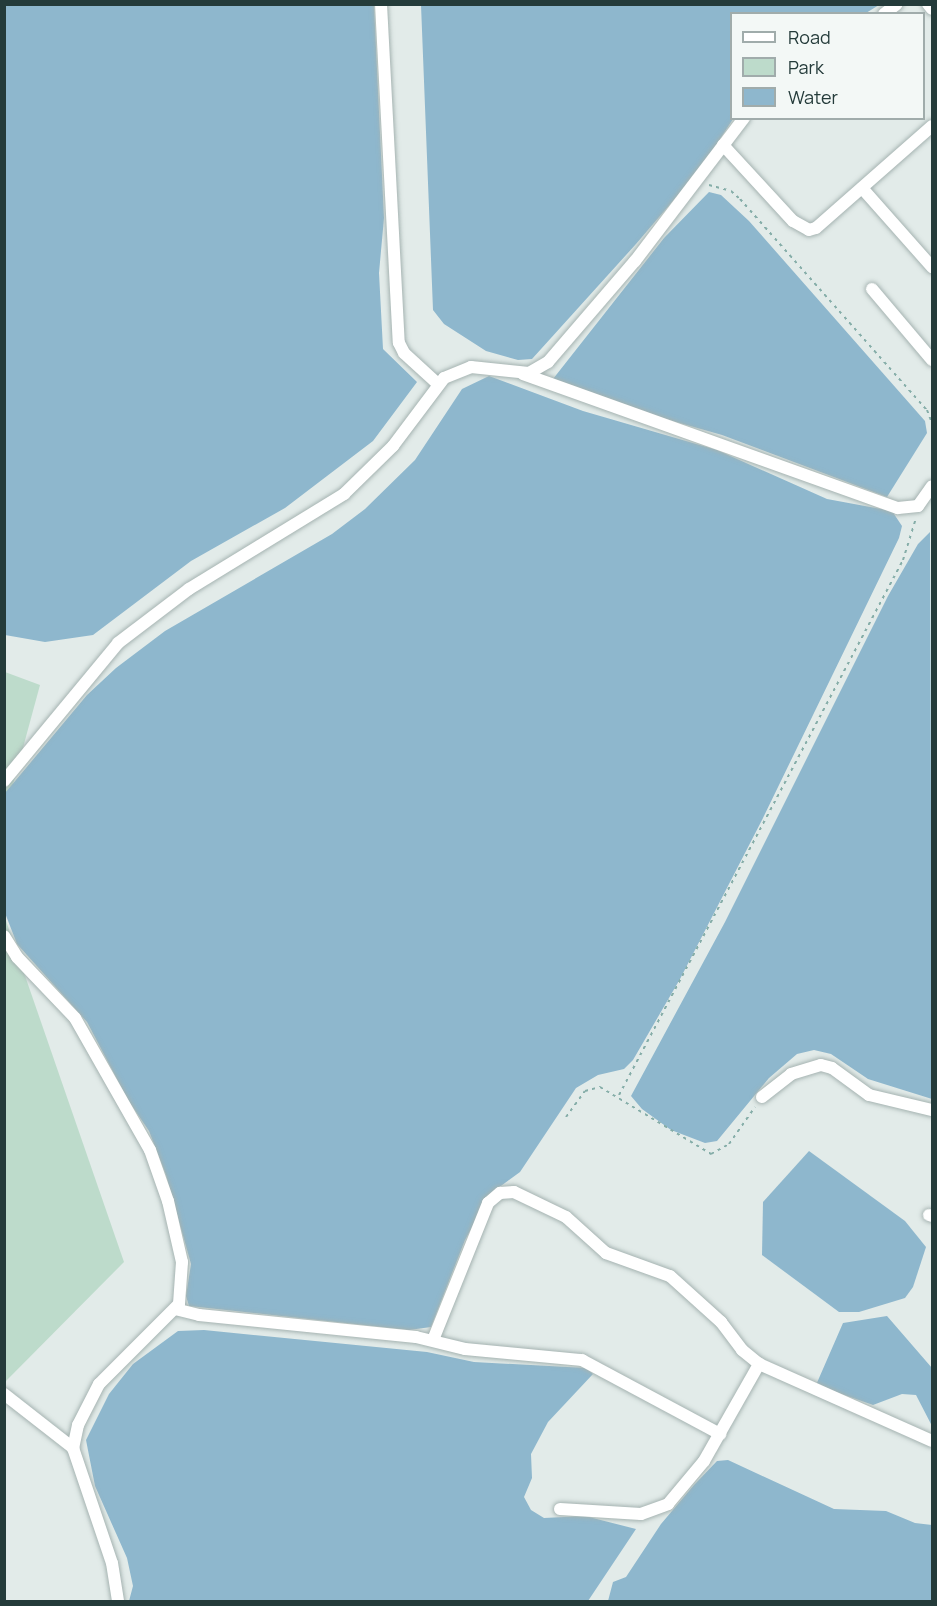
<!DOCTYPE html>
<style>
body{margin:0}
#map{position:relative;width:937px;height:1606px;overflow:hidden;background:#e2ebe9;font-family:Manrope,sans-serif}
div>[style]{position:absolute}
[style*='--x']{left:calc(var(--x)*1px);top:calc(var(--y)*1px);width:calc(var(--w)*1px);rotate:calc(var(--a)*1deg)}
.green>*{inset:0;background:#bddbcb}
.water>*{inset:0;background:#8eb7cd}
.path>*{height:2px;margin-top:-1px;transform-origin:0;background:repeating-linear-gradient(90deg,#85ada8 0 3px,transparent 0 7.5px)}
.roads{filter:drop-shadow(0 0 2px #a5b3b1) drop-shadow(0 0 2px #a5b3b1)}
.minor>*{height:12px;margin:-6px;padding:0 6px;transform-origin:6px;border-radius:6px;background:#fff}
span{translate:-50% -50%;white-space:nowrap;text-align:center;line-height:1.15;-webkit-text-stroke:5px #f3f8f6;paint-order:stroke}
.frame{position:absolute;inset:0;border:6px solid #243b3a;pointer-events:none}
.legend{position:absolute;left:730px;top:12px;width:195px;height:108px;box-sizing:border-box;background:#f3f8f6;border:2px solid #a0acab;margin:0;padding:8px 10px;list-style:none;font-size:18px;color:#243b3a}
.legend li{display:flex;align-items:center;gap:12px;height:30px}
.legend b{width:30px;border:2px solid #a0acab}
</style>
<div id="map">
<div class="green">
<div style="clip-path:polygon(5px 672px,40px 685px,5px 814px)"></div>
<div style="clip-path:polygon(4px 915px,124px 1262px,5px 1382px,4px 1382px)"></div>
</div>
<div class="water">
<div style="clip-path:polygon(4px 5px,374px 5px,384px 218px,379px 273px,383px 349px,417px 382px,373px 441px,285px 508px,191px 561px,93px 635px,45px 642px,5px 635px)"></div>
<div style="clip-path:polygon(421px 5px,879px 5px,866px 13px,732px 14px,733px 119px,701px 168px,636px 244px,532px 359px,518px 360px,486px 351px,444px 324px,433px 310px)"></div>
<div style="clip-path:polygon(709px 192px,721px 195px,749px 221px,925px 421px,927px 433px,887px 497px,722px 435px,567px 391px,553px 379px,664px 238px)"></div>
<div style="clip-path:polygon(489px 376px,583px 411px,717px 450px,827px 499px,892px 511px,902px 526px,899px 538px,762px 820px,680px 979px,633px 1060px,624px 1069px,598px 1075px,576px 1088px,520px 1172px,490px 1194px,465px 1240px,431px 1327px,409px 1330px,189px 1306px,186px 1296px,191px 1264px,166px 1175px,149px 1131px,128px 1100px,87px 1022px,17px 944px,5px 913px,5px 793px,87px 695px,116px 668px,165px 631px,332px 534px,365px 509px,415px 460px,462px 389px)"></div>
<div style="clip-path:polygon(930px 532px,932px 1099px,868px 1079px,831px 1054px,814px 1050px,797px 1054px,769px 1078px,717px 1141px,705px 1143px,671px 1130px,642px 1109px,631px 1096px,725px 922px,888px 596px,918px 544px)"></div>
<div style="clip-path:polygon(809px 1151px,905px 1221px,926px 1247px,913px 1287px,905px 1298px,859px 1312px,839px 1312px,762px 1255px,763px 1202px)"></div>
<div style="clip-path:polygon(887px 1316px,932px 1368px,932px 1426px,916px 1395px,902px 1394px,873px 1405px,816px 1385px,843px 1323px)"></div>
<div style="clip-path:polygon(204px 1330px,427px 1352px,474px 1362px,586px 1368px,593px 1374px,548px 1422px,531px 1454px,532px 1478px,524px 1497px,531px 1510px,544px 1518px,585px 1516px,636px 1529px,588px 1601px,129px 1601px,133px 1586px,127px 1558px,95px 1486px,86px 1440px,109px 1394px,133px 1364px,178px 1331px)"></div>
<div style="clip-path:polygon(728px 1460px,834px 1509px,886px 1511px,915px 1523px,932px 1525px,932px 1601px,608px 1601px,613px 1582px,626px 1577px,661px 1524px,694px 1485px,717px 1461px)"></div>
</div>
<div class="path">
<div style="--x:709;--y:185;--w:23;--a:15"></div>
<div style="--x:731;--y:191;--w:12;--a:42"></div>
<div style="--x:740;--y:199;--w:282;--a:48.5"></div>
<div style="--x:927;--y:410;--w:14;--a:69"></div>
<div style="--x:619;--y:1095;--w:606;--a:-62.04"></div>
<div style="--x:903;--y:560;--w:44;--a:-72.8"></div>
<div style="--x:566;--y:1117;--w:32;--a:-54"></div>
<div style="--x:585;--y:1091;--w:16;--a:-15"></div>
<div style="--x:600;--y:1087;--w:130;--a:31.1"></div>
<div style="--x:711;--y:1154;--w:21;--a:-29"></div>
<div style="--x:729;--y:1144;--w:45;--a:-54.9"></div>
</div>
<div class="roads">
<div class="minor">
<div style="--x:381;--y:4;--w:339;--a:87"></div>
<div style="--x:399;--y:343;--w:11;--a:63"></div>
<div style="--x:404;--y:353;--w:46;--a:42.4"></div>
<div style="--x:928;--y:4;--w:6;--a:51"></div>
<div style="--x:884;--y:14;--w:16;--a:-38"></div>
<div style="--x:723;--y:145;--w:103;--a:47.4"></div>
<div style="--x:793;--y:221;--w:18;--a:29"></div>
<div style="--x:809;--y:230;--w:7;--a:-16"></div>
<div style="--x:816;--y:228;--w:154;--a:-41.3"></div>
<div style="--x:862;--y:188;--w:106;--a:48.5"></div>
<div style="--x:872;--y:289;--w:93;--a:49.8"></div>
<div style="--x:523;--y:374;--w:398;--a:19.7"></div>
<div style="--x:898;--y:508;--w:20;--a:-6"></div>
<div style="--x:918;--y:506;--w:24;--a:-55"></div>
<div style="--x:4;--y:781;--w:179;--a:-50.4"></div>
<div style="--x:118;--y:643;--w:89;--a:-37.3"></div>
<div style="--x:189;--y:589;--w:182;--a:-31.5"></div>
<div style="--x:344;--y:494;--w:69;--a:-44.4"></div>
<div style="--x:393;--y:446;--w:85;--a:-53.1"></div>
<div style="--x:444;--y:378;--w:29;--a:-22"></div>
<div style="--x:471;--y:367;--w:58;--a:5.9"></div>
<div style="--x:529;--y:373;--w:22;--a:-30"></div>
<div style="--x:548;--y:362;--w:133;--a:-49.3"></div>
<div style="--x:635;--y:261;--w:180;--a:-52.7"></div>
<div style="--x:4;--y:936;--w:25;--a:58"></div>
<div style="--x:17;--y:957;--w:84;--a:46.4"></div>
<div style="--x:75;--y:1018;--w:152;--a:60.4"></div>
<div style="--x:150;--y:1150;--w:54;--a:70.6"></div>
<div style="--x:168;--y:1201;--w:63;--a:77.1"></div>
<div style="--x:182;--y:1262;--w:42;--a:94.1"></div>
<div style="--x:179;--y:1304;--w:113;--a:135"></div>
<div style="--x:99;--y:1384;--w:46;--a:117.1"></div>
<div style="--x:78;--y:1425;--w:24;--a:102"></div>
<div style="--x:73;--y:1448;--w:121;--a:71.3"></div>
<div style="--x:112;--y:1563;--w:39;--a:81"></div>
<div style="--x:762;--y:1097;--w:37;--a:-38"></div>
<div style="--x:791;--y:1074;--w:31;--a:-17"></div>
<div style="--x:821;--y:1065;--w:11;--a:15"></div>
<div style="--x:832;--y:1068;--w:46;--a:36.1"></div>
<div style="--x:869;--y:1095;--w:65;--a:13.4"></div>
<div style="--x:929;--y:1215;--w:3;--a:18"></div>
<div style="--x:175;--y:1309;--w:25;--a:14"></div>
<div style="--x:199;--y:1315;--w:218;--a:5.8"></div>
<div style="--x:416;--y:1337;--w:50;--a:13.8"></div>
<div style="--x:465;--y:1349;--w:118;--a:5.4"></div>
<div style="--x:582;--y:1360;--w:157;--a:28.2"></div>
<div style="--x:433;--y:1340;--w:148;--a:-68.1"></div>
<div style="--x:488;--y:1203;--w:16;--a:-40"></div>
<div style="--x:500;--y:1193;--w:14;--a:-4"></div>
<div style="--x:514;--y:1192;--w:58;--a:25.7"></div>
<div style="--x:566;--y:1217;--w:54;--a:42"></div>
<div style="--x:606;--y:1253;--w:68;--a:19.8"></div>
<div style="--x:670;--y:1276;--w:69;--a:42"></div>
<div style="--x:721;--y:1322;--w:35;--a:53"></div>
<div style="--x:742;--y:1350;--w:22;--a:39"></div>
<div style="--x:759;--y:1364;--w:189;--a:24"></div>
<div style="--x:4;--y:1394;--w:88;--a:38"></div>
<div style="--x:560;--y:1509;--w:81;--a:3.5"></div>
<div style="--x:641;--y:1514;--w:29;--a:-20"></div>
<div style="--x:668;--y:1504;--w:56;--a:-50.1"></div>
<div style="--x:704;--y:1461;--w:112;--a:-60.4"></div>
</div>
</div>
<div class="frame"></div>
<ul class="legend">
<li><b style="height:8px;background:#fff"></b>Road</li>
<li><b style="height:16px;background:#bddbcb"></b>Park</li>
<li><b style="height:16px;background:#8eb7cd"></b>Water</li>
</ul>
</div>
